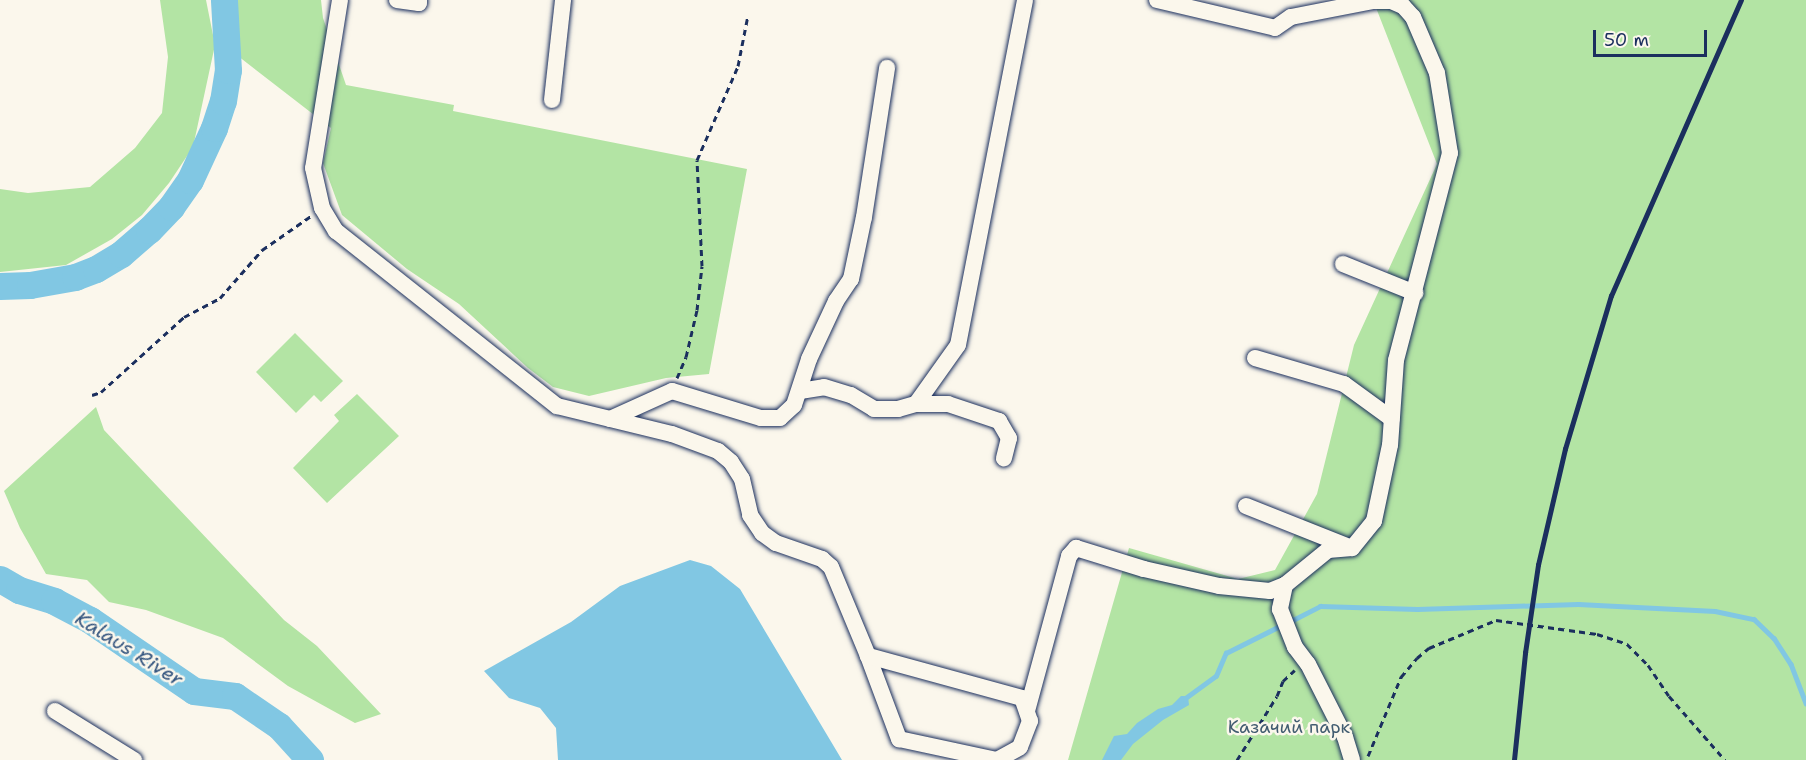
<!DOCTYPE html>
<meta charset="utf-8">
<style>
body{margin:0}
#map{position:relative;width:1806px;height:760px;overflow:hidden;background:#fbf7ec;font-family:"Shantell Sans",sans-serif}
div>[style]{position:absolute}
[style*='--x']{left:calc(var(--x)*1px);top:calc(var(--y)*1px);width:calc(var(--w)*1px);rotate:calc(var(--a)*1deg)}
.green>*{inset:0;background:#b3e4a4}
.water>*{inset:0;background:#81c7e3}
.stream>*{height:4.5px;margin:-2.25px;padding:0 2.25px;transform-origin:2.25px;border-radius:2.25px;background:#81c7e3}
.river>*{height:27px;margin:-13.5px;padding:0 13.5px;transform-origin:13.5px;border-radius:13.5px;background:#81c7e3}
.path>*{height:3px;margin-top:-1.5px;transform-origin:0;background:repeating-linear-gradient(90deg,#1b2f5e 0 6px,transparent 0 10.5px)}
.roads{filter:drop-shadow(0 0 2px #1b2f5e) drop-shadow(0 0 2px #1b2f5e)}
.minor>*{height:16px;margin:-8px;padding:0 8px;transform-origin:8px;border-radius:8px;background:#fbf7ec}
.rail>*{height:4.5px;margin:-2.25px;padding:0 2.25px;transform-origin:2.25px;border-radius:2.25px;background:#1b2f5e}
span{translate:-50% -50%;white-space:nowrap;text-align:center;line-height:1.15;-webkit-text-stroke:5px #fbf7ec;paint-order:stroke}
.park-label{font-size:18px;color:#415c70}
.water-label{font-size:20px;color:#34557f;font-style:italic}
.scale{position:absolute;left:1593px;top:30px;width:114px;height:27px;box-sizing:border-box;border:3px solid #1b2f5e;border-top:0;padding-left:8px;font-size:18px;line-height:21px;white-space:nowrap;color:#1b2f5e;-webkit-text-stroke:4px #fbf7ec;paint-order:stroke}
</style>
<div id="map">
<div class="green">
<div style="clip-path:polygon(160px 0,206px 0,215px 45px,193px 147px,169px 183px,142px 215px,112px 239px,66px 265px,0 272px,0 189px,28px 193px,90px 187px,135px 148px,162px 113px,168px 57px)"></div>
<div style="clip-path:polygon(234px 0,321px 0,323px 18px,346px 85px,454px 105px,453px 111px,747px 169px,709px 374px,666px 378px,589px 396px,553px 387px,528px 368px,459px 304px,407px 269px,342px 215px,323px 163px,331px 128px,238px 56px)"></div>
<div style="clip-path:polygon(1373px 0,1806px 0,1806px 760px,1068px 760px,1129px 548px,1238px 579px,1275px 570px,1317px 494px,1354px 345px,1437px 164px)"></div>
<div style="clip-path:polygon(295px 333px,343px 381px,321px 402px,314px 395px,296px 413px,256px 372px)"></div>
<div style="clip-path:polygon(357px 394px,399px 436px,327px 503px,293px 468px,339px 421px,334px 415px)"></div>
<div style="clip-path:polygon(96px 407px,104px 430px,284px 620px,317px 646px,381px 714px,355px 723px,288px 686px,223px 638px,146px 610px,109px 602px,87px 580px,46px 574px,20px 528px,4px 491px)"></div>
</div>
<div class="water">
<div style="clip-path:polygon(690px 560px,711px 566px,740px 589px,842px 760px,558px 760px,556px 728px,540px 708px,509px 698px,484px 671px,571px 622px,620px 586px)"></div>
<div style="clip-path:polygon(1181px 696px,1188px 696px,1189px 705px,1163px 720px,1133px 744px,1121px 760px,1102px 760px,1114px 736px,1127px 734px,1137px 723px,1158px 709px,1172px 705px)"></div>
</div>
<div class="stream">
<div style="--x:1289;--y:622;--w:35;--a:-27"></div>
<div style="--x:1320;--y:606;--w:97;--a:1.8"></div>
<div style="--x:1417;--y:609;--w:161;--a:-1.8"></div>
<div style="--x:1578;--y:604;--w:137;--a:2.9"></div>
<div style="--x:1715;--y:611;--w:40;--a:12"></div>
<div style="--x:1754;--y:619;--w:28;--a:44"></div>
<div style="--x:1774;--y:638;--w:31;--a:57"></div>
<div style="--x:1791;--y:664;--w:42;--a:69"></div>
<div style="--x:1184;--y:699;--w:39;--a:-36"></div>
<div style="--x:1216;--y:676;--w:25;--a:-67"></div>
<div style="--x:1226;--y:653;--w:63;--a:-26.6"></div>
</div>
<div class="river">
<div style="--x:0;--y:286;--w:30;--a:-2"></div>
<div style="--x:30;--y:285;--w:46;--a:-10.1"></div>
<div style="--x:75;--y:277;--w:22;--a:-21"></div>
<div style="--x:96;--y:269;--w:29;--a:-31"></div>
<div style="--x:121;--y:254;--w:37;--a:-41"></div>
<div style="--x:149;--y:230;--w:32;--a:-46"></div>
<div style="--x:171;--y:207;--w:33;--a:-55"></div>
<div style="--x:190;--y:180;--w:57;--a:-65.2"></div>
<div style="--x:214;--y:128;--w:28;--a:-72"></div>
<div style="--x:223;--y:101;--w:31;--a:-81"></div>
<div style="--x:228;--y:70;--w:70;--a:-93.3"></div>
<div style="--x:0;--y:579;--w:22;--a:30"></div>
<div style="--x:19;--y:590;--w:37;--a:17"></div>
<div style="--x:54;--y:601;--w:41;--a:27.8"></div>
<div style="--x:90;--y:620;--w:126;--a:34.3"></div>
<div style="--x:194;--y:691;--w:41;--a:7"></div>
<div style="--x:235;--y:696;--w:53;--a:34.3"></div>
<div style="--x:279;--y:726;--w:46;--a:47.6"></div>
</div>
<div class="path">
<div style="--x:677;--y:378;--w:23;--a:-67"></div>
<div style="--x:686;--y:357;--w:48;--a:-76.8"></div>
<div style="--x:697;--y:310;--w:44;--a:-83.5"></div>
<div style="--x:702;--y:266;--w:106;--a:-92.7"></div>
<div style="--x:697;--y:160;--w:103;--a:-66.4"></div>
<div style="--x:738;--y:66;--w:52;--a:-78.9"></div>
<div style="--x:92;--y:395;--w:9;--a:-18"></div>
<div style="--x:101;--y:392;--w:112;--a:-42.1"></div>
<div style="--x:184;--y:317;--w:41;--a:-27.8"></div>
<div style="--x:220;--y:298;--w:64;--a:-48.8"></div>
<div style="--x:262;--y:250;--w:60;--a:-34.8"></div>
<div style="--x:1368;--y:756;--w:86;--a:-67.3"></div>
<div style="--x:1401;--y:677;--w:25;--a:-50"></div>
<div style="--x:1417;--y:658;--w:16;--a:-40"></div>
<div style="--x:1429;--y:648;--w:73;--a:-22.7"></div>
<div style="--x:1496;--y:620;--w:102;--a:7.9"></div>
<div style="--x:1597;--y:634;--w:32;--a:18"></div>
<div style="--x:1627;--y:644;--w:30;--a:45"></div>
<div style="--x:1648;--y:665;--w:37;--a:56"></div>
<div style="--x:1669;--y:696;--w:85;--a:48.8"></div>
<div style="--x:1237;--y:760;--w:75;--a:-58"></div>
<div style="--x:1277;--y:696;--w:16;--a:-68"></div>
<div style="--x:1283;--y:681;--w:16;--a:-43"></div>
</div>
<div class="roads">
<div class="minor">
<div style="--x:340;--y:0;--w:170;--a:99.1"></div>
<div style="--x:313;--y:168;--w:41;--a:77.3"></div>
<div style="--x:322;--y:208;--w:27;--a:59"></div>
<div style="--x:336;--y:231;--w:282;--a:38.4"></div>
<div style="--x:557;--y:406;--w:118;--a:13.7"></div>
<div style="--x:672;--y:434;--w:49;--a:20.3"></div>
<div style="--x:718;--y:451;--w:17;--a:40"></div>
<div style="--x:731;--y:462;--w:20;--a:57"></div>
<div style="--x:742;--y:479;--w:37;--a:77"></div>
<div style="--x:750;--y:515;--w:22;--a:56"></div>
<div style="--x:762;--y:533;--w:17;--a:36"></div>
<div style="--x:776;--y:543;--w:49;--a:19.2"></div>
<div style="--x:822;--y:559;--w:12;--a:42"></div>
<div style="--x:831;--y:567;--w:96;--a:67.4"></div>
<div style="--x:868;--y:656;--w:89;--a:69.5"></div>
<div style="--x:899;--y:739;--w:100;--a:12.1"></div>
<div style="--x:997;--y:760;--w:26;--a:-29"></div>
<div style="--x:1020;--y:747;--w:28;--a:-69"></div>
<div style="--x:1030;--y:721;--w:24;--a:-109"></div>
<div style="--x:1022;--y:698;--w:160;--a:-164.7"></div>
<div style="--x:397;--y:0;--w:22;--a:8"></div>
<div style="--x:419;--y:3;--w:3;--a:-90"></div>
<div style="--x:1157;--y:0;--w:121;--a:13.3"></div>
<div style="--x:1275;--y:28;--w:19;--a:-35"></div>
<div style="--x:1291;--y:17;--w:84;--a:-11"></div>
<div style="--x:1373;--y:1;--w:18;--a:0"></div>
<div style="--x:1391;--y:1;--w:13;--a:23"></div>
<div style="--x:1403;--y:6;--w:15;--a:48"></div>
<div style="--x:1413;--y:17;--w:61;--a:66.8"></div>
<div style="--x:1437;--y:73;--w:81;--a:80.8"></div>
<div style="--x:1450;--y:153;--w:214;--a:104.6"></div>
<div style="--x:1396;--y:360;--w:85;--a:94"></div>
<div style="--x:1390;--y:445;--w:78;--a:101.9"></div>
<div style="--x:1374;--y:521;--w:35;--a:129"></div>
<div style="--x:1352;--y:548;--w:24;--a:175"></div>
<div style="--x:1328;--y:550;--w:55;--a:140.9"></div>
<div style="--x:1285;--y:585;--w:25;--a:102"></div>
<div style="--x:1280;--y:609;--w:41;--a:68.5"></div>
<div style="--x:1295;--y:647;--w:21;--a:53"></div>
<div style="--x:1308;--y:664;--w:82;--a:63.1"></div>
<div style="--x:1345;--y:737;--w:24;--a:73"></div>
<div style="--x:552;--y:100;--w:101;--a:-83.7"></div>
<div style="--x:1343;--y:264;--w:78;--a:21.9"></div>
<div style="--x:1255;--y:358;--w:93;--a:16.3"></div>
<div style="--x:1344;--y:384;--w:59;--a:36.1"></div>
<div style="--x:800;--y:391;--w:24;--a:-9"></div>
<div style="--x:824;--y:387;--w:28;--a:17"></div>
<div style="--x:851;--y:395;--w:27;--a:31"></div>
<div style="--x:874;--y:409;--w:24;--a:0"></div>
<div style="--x:898;--y:409;--w:19;--a:-16"></div>
<div style="--x:916;--y:404;--w:72;--a:-54.6"></div>
<div style="--x:958;--y:345;--w:351;--a:-79"></div>
<div style="--x:916;--y:404;--w:32;--a:0"></div>
<div style="--x:948;--y:404;--w:54;--a:18.4"></div>
<div style="--x:999;--y:421;--w:20;--a:60"></div>
<div style="--x:1009;--y:438;--w:21;--a:104"></div>
<div style="--x:610;--y:419;--w:68;--a:-24.3"></div>
<div style="--x:672;--y:391;--w:93;--a:16.9"></div>
<div style="--x:761;--y:418;--w:19;--a:0"></div>
<div style="--x:780;--y:418;--w:19;--a:-43"></div>
<div style="--x:794;--y:405;--w:48;--a:-71.9"></div>
<div style="--x:809;--y:359;--w:64;--a:-65"></div>
<div style="--x:836;--y:301;--w:27;--a:-56"></div>
<div style="--x:851;--y:279;--w:63;--a:-78.2"></div>
<div style="--x:864;--y:217;--w:151;--a:-81.2"></div>
<div style="--x:1246;--y:506;--w:111;--a:21.7"></div>
<div style="--x:55;--y:711;--w:93;--a:31.8"></div>
<div style="--x:1027;--y:711;--w:161;--a:-74.8"></div>
<div style="--x:1069;--y:556;--w:11;--a:-49"></div>
<div style="--x:1076;--y:548;--w:71;--a:17.2"></div>
<div style="--x:1144;--y:569;--w:77;--a:12.8"></div>
<div style="--x:1219;--y:586;--w:51;--a:5.6"></div>
<div style="--x:1270;--y:591;--w:16;--a:-22"></div>
</div>
</div>
<div class="rail">
<div style="--x:1514;--y:760;--w:108;--a:-84.1"></div>
<div style="--x:1525;--y:653;--w:89;--a:-81.6"></div>
<div style="--x:1538;--y:565;--w:119;--a:-76.9"></div>
<div style="--x:1565;--y:449;--w:160;--a:-73.3"></div>
<div style="--x:1611;--y:296;--w:323;--a:-66.3"></div>
</div>
<div class="park-label">
<span style="left:1289px;top:727px">Казачий парк</span>
</div>
<div class="water-label">
<span style="left:129px;top:649px;rotate:32deg">Kalaus River</span>
</div>
<div class="scale">50 m</div>
</div>
